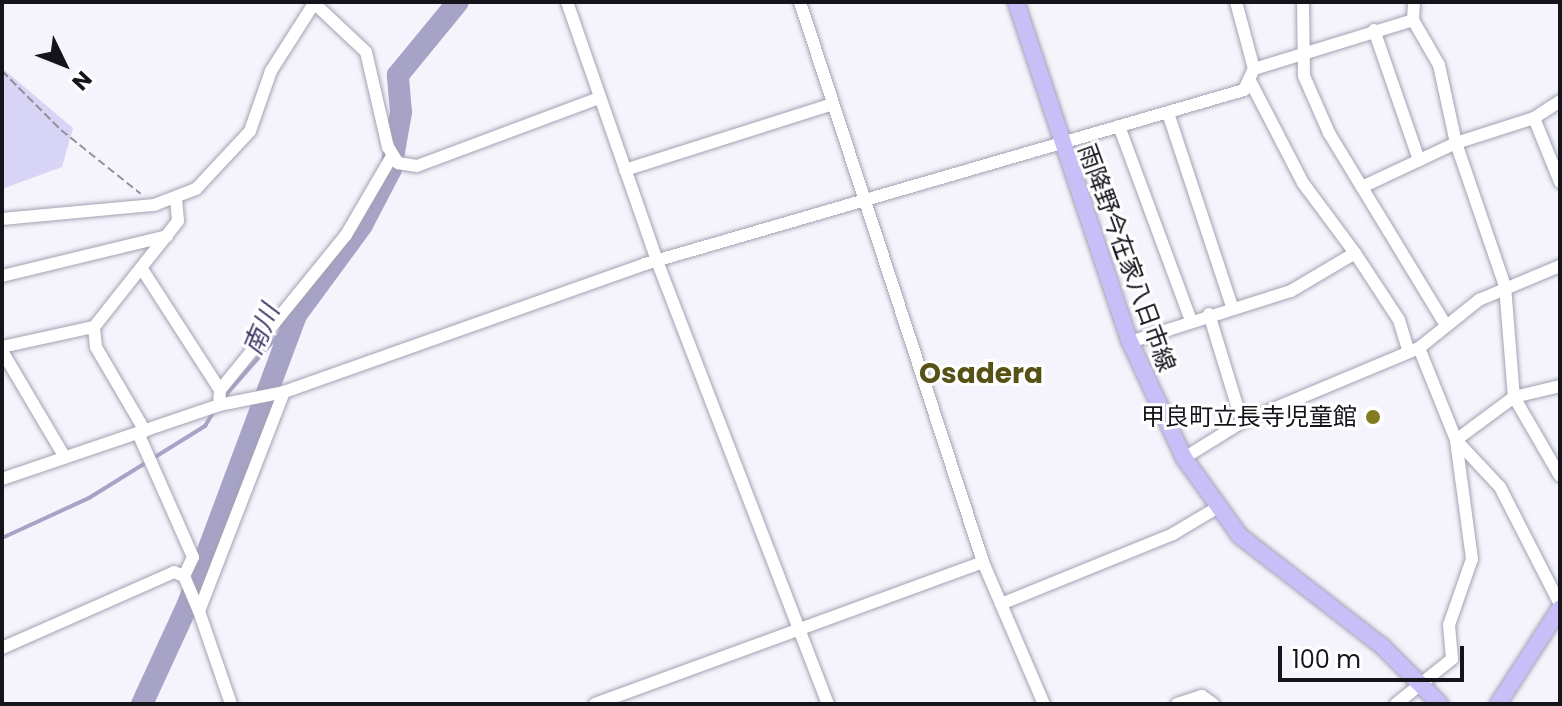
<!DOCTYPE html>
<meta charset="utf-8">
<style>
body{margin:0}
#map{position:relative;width:1562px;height:706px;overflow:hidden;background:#f5f4fc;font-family:Poppins,"Noto Sans JP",sans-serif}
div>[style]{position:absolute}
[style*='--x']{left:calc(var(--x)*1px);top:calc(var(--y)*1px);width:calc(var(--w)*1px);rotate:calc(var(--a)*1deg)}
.green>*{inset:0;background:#d7d4f5}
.stream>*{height:4px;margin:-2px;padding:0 2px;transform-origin:2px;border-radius:2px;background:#a7a3c6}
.river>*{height:22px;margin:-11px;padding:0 11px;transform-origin:11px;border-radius:11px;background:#a7a3c6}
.path>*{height:2px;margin-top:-1px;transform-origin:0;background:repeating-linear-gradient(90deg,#929199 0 8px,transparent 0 12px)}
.roads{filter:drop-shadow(0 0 2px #a2a1b3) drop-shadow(0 0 2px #a2a1b3)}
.minor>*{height:12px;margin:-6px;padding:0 6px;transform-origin:6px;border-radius:6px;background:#fff}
.major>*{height:16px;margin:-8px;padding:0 8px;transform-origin:8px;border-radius:8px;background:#c8bef8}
.dots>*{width:22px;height:22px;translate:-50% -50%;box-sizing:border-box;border:4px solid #fff;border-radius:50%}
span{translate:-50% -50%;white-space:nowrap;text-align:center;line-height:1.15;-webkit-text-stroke:6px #fff;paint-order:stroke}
.street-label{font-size:24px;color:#15141b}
.poi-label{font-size:24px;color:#15141b}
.right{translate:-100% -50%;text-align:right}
.water-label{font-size:26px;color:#413868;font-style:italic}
.quarter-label{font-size:28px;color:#565114;font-weight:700}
.frame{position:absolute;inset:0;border:4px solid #15141b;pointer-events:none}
.north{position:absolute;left:24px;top:24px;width:80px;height:80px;-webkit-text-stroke:6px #fff;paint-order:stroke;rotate:133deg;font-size:22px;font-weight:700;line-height:32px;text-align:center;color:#15141b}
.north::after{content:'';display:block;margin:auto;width:28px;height:36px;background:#15141b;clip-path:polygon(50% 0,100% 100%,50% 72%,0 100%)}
.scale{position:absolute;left:1278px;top:646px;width:186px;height:36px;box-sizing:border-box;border:4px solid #15141b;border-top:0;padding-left:10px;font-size:24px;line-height:28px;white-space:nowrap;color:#15141b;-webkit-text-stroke:6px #fff;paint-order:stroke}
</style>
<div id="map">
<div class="green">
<div style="clip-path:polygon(2px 68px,73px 128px,62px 167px,2px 189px)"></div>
</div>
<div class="stream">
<div style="--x:224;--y:397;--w:109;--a:-48.7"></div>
<div style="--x:2;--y:538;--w:96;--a:-24.7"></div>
<div style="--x:89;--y:498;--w:137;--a:-31.8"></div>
<div style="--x:205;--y:426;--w:17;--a:-59"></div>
</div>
<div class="river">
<div style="--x:142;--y:704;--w:110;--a:-65.3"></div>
<div style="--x:188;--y:604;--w:309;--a:-69.5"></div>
<div style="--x:296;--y:315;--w:112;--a:-53.7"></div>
<div style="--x:362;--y:225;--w:63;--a:-62.6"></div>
<div style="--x:391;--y:169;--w:58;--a:-80"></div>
<div style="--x:401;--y:112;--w:37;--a:-95"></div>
<div style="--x:398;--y:75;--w:94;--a:-50.6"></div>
</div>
<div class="path">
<div style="--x:2;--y:71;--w:83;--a:45"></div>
<div style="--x:61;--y:130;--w:102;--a:38.7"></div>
</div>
<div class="roads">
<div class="minor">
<div style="--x:567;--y:2;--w:274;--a:70.8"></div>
<div style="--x:657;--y:261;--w:475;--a:68.9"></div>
<div style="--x:800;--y:2;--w:589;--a:71.9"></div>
<div style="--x:983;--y:562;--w:155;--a:66.8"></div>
<div style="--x:1303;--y:2;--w:74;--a:89.2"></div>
<div style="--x:1304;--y:76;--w:62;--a:66.3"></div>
<div style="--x:1329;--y:133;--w:221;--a:58.7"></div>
<div style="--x:1414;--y:2;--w:18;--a:93"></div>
<div style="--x:1413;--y:20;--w:52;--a:60"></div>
<div style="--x:1439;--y:65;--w:80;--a:77.7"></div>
<div style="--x:1456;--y:143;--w:151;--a:71.1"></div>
<div style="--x:1505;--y:286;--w:111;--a:85.4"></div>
<div style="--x:1514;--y:397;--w:91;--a:59.8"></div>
<div style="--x:314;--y:3;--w:71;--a:43.3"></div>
<div style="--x:366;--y:52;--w:98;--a:77"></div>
<div style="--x:388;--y:147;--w:19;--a:58"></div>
<div style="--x:398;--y:163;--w:19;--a:9"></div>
<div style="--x:417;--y:166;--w:194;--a:-20.5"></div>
<div style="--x:1374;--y:30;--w:138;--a:70.9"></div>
<div style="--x:1254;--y:69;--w:166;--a:-17.1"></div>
<div style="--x:1168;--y:113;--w:204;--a:71.7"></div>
<div style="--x:1534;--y:118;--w:69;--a:67.9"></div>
<div style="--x:1119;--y:126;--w:208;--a:69.7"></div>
<div style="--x:625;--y:170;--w:218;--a:-17.6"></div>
<div style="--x:1362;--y:187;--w:104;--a:-25.1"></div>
<div style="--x:1456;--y:143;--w:82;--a:-17.8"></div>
<div style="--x:1534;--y:118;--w:31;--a:-33"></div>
<div style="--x:2;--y:219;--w:153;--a:-5.3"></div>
<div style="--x:154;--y:205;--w:45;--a:-20.9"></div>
<div style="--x:196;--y:189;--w:79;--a:-47"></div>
<div style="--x:250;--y:131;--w:64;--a:-70.7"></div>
<div style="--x:271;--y:71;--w:82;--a:-57.5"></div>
<div style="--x:1355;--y:253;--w:80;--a:56.7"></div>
<div style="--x:1399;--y:320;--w:31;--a:73"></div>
<div style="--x:142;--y:269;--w:144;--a:57.2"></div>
<div style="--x:2;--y:276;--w:170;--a:-13.6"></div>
<div style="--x:1209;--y:314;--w:113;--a:73"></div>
<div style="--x:1130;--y:342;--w:169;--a:-17.6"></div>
<div style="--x:1291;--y:291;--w:74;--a:-30.7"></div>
<div style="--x:1355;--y:253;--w:87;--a:-126.6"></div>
<div style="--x:1303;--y:183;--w:117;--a:-117.4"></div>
<div style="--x:2;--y:347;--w:94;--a:-12.3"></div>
<div style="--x:1419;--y:348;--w:99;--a:68.1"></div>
<div style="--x:1456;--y:440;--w:64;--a:46.9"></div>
<div style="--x:1500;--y:487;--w:131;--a:62.9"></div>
<div style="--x:2;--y:351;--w:122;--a:59.4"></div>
<div style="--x:219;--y:405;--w:15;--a:-86"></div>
<div style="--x:220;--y:390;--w:200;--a:-50.9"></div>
<div style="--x:346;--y:235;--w:91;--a:-59.8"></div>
<div style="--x:145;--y:431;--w:97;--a:-120.3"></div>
<div style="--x:96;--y:347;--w:20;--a:-96"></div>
<div style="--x:94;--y:327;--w:135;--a:-51.6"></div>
<div style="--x:178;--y:221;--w:22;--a:-95"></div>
<div style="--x:138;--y:433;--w:136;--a:66.1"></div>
<div style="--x:193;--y:557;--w:21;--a:115"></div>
<div style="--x:184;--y:576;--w:38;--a:67"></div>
<div style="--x:1184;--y:458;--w:68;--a:-31.8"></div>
<div style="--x:1242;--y:422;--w:192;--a:-22.7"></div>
<div style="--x:1419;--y:348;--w:77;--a:-38.7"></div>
<div style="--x:1479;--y:300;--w:88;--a:-22.8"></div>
<div style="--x:2;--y:479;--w:229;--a:-18.8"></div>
<div style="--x:219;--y:405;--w:66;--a:-11.3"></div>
<div style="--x:284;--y:392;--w:383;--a:-19.5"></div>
<div style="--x:645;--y:264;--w:624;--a:-16.2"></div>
<div style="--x:1244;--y:90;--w:23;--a:-65"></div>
<div style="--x:1254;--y:69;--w:69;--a:-105"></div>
<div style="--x:1001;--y:604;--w:186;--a:-22.1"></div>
<div style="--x:1173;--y:534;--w:49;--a:-30.8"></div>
<div style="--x:2;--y:648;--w:188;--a:-23.8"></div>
<div style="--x:174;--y:572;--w:11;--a:22"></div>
<div style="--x:231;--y:704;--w:98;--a:-109"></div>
<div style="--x:199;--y:611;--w:235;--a:-68.8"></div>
<div style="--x:595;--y:704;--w:413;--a:-20.1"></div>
<div style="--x:1177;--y:704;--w:26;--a:-18"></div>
<div style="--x:1202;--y:696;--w:14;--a:36"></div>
<div style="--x:1396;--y:704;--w:72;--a:-38.8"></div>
<div style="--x:1452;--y:659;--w:34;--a:-95"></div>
<div style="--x:1449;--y:625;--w:70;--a:-70.8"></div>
<div style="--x:1472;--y:559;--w:120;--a:-97.7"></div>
<div style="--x:1456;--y:440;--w:72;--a:-36.6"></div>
<div style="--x:1514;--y:397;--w:47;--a:-13.4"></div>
</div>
<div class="major">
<div style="--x:1016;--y:2;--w:359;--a:71.5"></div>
<div style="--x:1130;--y:342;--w:128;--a:65"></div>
<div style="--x:1184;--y:458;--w:96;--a:54.3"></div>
<div style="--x:1240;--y:536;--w:180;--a:37.8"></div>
<div style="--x:1382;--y:646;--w:82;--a:45"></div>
<div style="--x:1498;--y:704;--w:114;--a:-57.1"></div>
</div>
</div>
<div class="dots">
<div style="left:1373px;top:417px;background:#827b21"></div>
</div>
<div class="street-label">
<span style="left:1127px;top:258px;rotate:70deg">雨降野今在家八日市線</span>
</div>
<div class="poi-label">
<span class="right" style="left:1357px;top:417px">甲良町立長寺児童館</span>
</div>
<div class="water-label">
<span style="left:262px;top:330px;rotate:-67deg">南川</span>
</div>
<div class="quarter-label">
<span style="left:981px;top:374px">Osadera</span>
</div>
<div class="frame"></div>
<div class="north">N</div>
<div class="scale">100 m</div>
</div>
